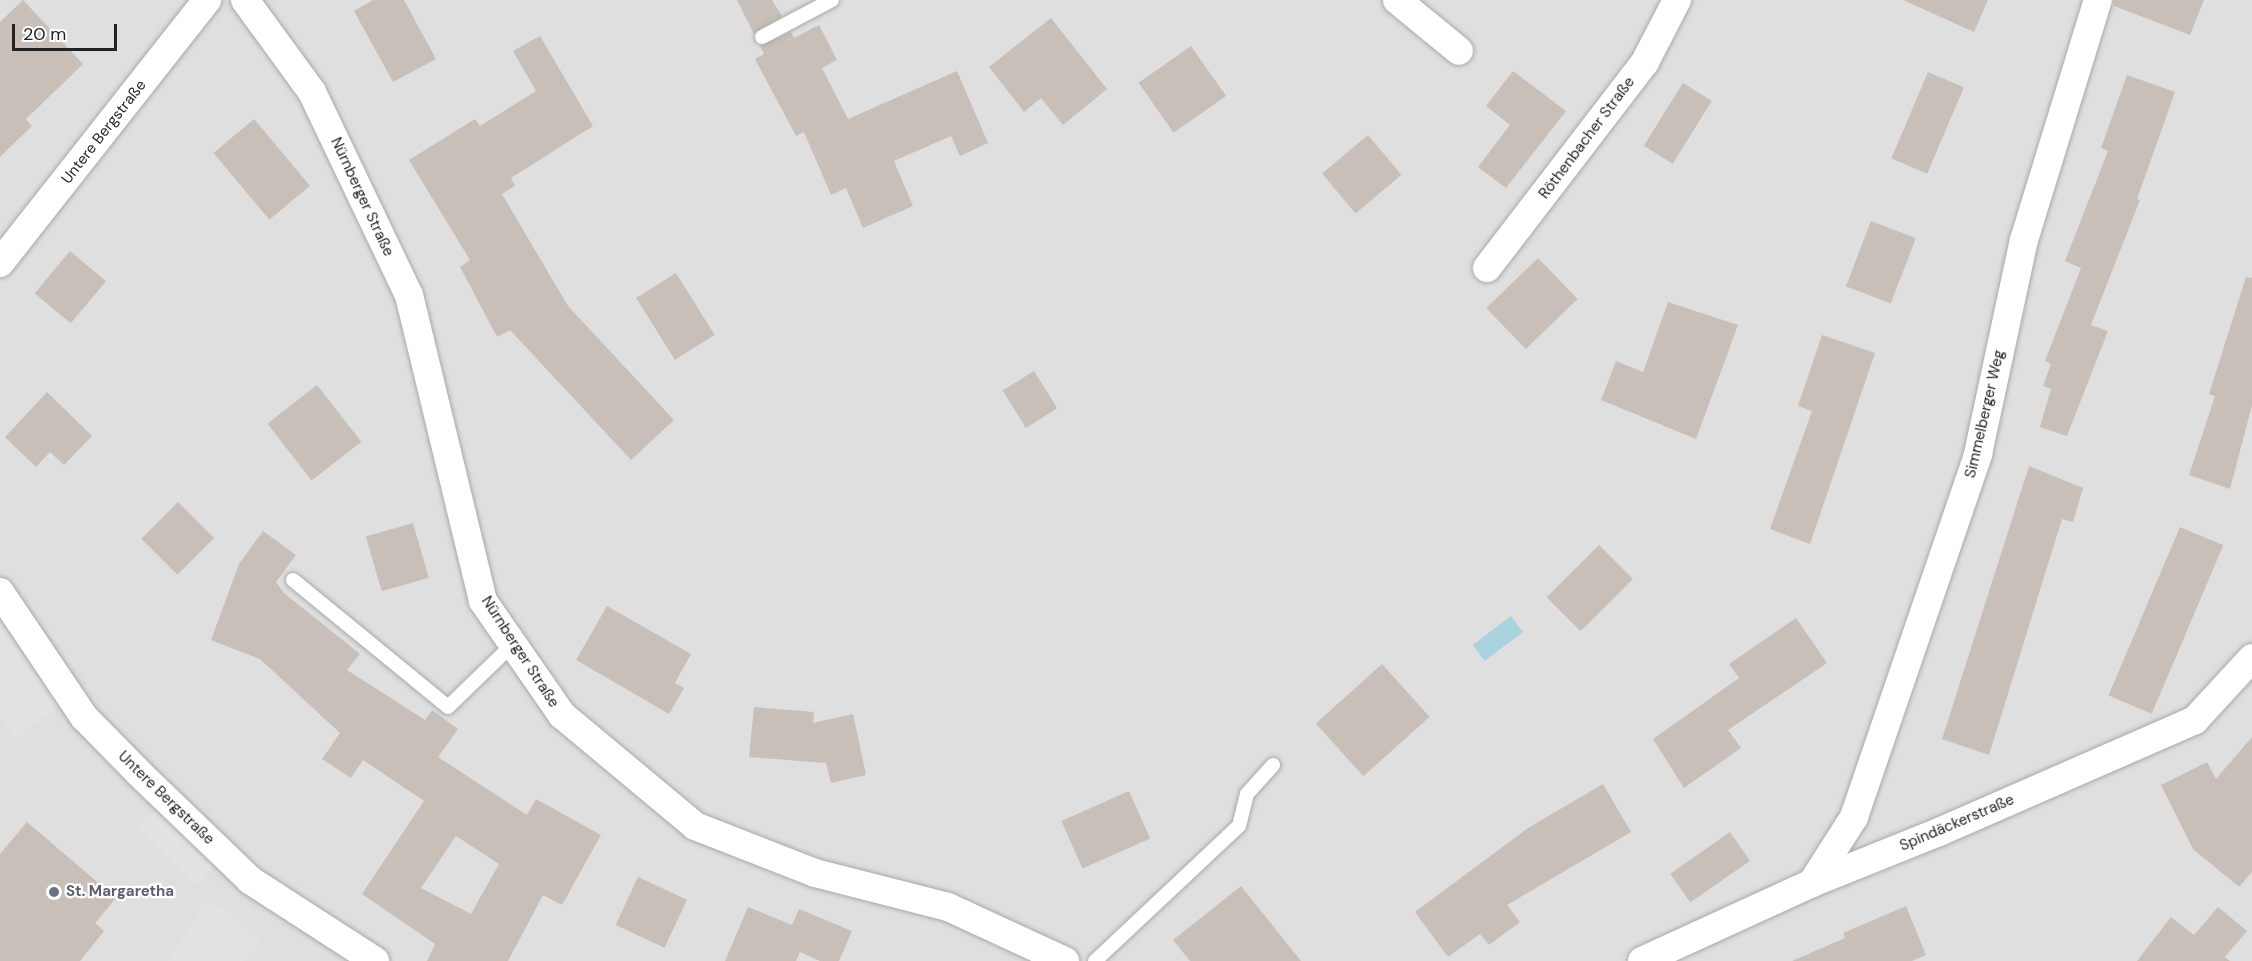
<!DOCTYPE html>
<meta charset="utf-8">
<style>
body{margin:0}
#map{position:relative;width:2252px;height:961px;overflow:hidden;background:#f2efe9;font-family:"DM Sans",sans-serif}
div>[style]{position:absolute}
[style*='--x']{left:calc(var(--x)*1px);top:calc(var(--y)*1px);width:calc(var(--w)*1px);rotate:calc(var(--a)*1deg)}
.residential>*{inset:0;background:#e0dfdf;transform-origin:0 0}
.parking>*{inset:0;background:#e2e2e2;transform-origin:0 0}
.water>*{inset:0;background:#aad3df;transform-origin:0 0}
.building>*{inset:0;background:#c7bfb8;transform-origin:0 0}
.roads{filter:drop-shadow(0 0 2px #a9a9a9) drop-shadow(0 0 2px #a9a9a9)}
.lane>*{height:14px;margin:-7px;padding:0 7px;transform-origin:7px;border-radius:7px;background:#fff}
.street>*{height:28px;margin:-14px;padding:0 14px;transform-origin:14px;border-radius:14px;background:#fff}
.dots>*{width:16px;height:16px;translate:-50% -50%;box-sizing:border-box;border:3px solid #fff;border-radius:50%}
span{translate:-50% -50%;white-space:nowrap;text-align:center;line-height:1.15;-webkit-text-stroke:4.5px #fff;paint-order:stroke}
.street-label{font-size:15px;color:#222}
.worship-label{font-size:15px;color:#5b616d;font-weight:700}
.left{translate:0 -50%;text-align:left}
.scale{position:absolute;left:12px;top:24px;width:105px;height:27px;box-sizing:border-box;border:3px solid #222;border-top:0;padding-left:8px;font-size:18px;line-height:21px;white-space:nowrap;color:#222;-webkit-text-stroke:4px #fff;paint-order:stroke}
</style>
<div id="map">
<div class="residential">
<div style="left:0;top:0;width:2252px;height:961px"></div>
</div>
<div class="parking">
<div style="clip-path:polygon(0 621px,60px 705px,17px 738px,0 718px)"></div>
<div style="left:162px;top:802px;width:83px;height:35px;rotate:45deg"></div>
<div style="clip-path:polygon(208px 898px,261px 941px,246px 961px,168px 961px)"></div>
</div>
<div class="water">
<div style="left:1511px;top:616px;width:20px;height:48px;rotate:53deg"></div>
</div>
<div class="building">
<div style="clip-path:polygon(23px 0,83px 64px,26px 119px,32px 126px,0 157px,0 22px)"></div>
<div style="clip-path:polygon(373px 0,404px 0,436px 59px,393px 82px,354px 11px)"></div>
<div style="clip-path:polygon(737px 0,772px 0,782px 16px,754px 34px)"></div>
<div style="clip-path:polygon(1903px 0,1988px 0,1974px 32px)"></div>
<div style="clip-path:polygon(2114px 0,2204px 0,2190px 35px,2114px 6px)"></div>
<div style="clip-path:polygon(1051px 18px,1107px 89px,1063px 125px,1041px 98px,1024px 112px,989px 67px)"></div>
<div style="clip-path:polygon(819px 25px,837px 60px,822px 68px,848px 119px,957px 71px,988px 143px,960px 156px,951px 136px,894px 161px,913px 206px,863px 228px,846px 188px,831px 195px,804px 132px,796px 136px,755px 59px,764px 54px,760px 46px,791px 32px,794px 38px)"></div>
<div style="clip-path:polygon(540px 36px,593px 126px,511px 178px,515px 186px,502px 194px,568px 306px,674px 420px,631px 460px,510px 330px,497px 337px,460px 267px,470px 260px,409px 160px,475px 119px,480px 126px,536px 91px,513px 51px)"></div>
<div style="left:1191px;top:46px;width:61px;height:64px;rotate:55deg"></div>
<div style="clip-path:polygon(1513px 71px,1566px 111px,1506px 188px,1478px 167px,1510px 125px,1486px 106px)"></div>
<div style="left:1928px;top:72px;width:39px;height:94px;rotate:23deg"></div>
<div style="clip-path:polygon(2127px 75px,2175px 92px,2137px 199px,2140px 200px,2091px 325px,2108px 331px,2067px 436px,2040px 427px,2051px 389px,2043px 386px,2051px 364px,2045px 361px,2081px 268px,2065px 261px,2108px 151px,2101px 148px)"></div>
<div style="left:1683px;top:83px;width:34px;height:74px;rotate:32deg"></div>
<div style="left:254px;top:119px;width:87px;height:53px;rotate:50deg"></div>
<div style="left:1368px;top:135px;width:52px;height:60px;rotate:50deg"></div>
<div style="left:1871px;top:221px;width:48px;height:70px;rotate:21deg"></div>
<div style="left:70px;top:251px;width:47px;height:55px;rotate:40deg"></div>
<div style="left:1538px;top:258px;width:57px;height:72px;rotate:46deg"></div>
<div style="left:676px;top:273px;width:73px;height:47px;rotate:58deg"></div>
<div style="clip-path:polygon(2246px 277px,2252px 278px,2252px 405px,2230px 489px,2189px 475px,2215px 396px,2209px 394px)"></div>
<div style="clip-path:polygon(1668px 302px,1738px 325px,1696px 439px,1601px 400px,1616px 361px,1643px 372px)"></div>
<div style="clip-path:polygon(1822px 335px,1875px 353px,1810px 544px,1770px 529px,1812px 411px,1798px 406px)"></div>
<div style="left:1034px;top:371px;width:44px;height:37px;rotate:58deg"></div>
<div style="left:317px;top:385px;width:72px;height:63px;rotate:52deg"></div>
<div style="clip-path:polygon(47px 392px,92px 436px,64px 465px,50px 452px,36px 467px,5px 437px)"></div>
<div style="clip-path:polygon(2029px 466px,2083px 488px,2073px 522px,2062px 519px,1989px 755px,1942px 739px)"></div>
<div style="left:178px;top:502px;width:51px;height:52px;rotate:45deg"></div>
<div style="left:413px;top:523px;width:57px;height:49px;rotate:74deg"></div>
<div style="left:2180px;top:527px;width:47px;height:183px;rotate:23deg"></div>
<div style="clip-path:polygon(evenodd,263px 531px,296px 555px,276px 582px,284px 593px,360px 654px,347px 670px,425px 720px,432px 710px,458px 729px,438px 757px,527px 815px,536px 799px,601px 835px,562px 905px,543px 895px,508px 961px,427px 961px,435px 944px,362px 894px,424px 801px,363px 760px,351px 778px,322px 759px,340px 733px,260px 659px,211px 640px,239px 564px,263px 531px,456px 836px,499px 864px,471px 914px,421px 888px,456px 836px)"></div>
<div style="left:1599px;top:545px;width:48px;height:74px;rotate:45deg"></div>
<div style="clip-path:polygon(607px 606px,691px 654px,675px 683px,684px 688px,669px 714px,576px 660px)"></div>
<div style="clip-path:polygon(1796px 618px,1827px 663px,1728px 730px,1741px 748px,1684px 788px,1653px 739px,1739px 678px,1729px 664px)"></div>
<div style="left:1382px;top:664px;width:71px;height:89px;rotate:48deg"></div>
<div style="clip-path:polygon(754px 707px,814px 712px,813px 723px,853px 714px,866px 775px,831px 783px,826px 763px,749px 757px)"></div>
<div style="clip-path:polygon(2252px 737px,2252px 872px,2239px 887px,2193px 849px,2161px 785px,2207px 762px,2216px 779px)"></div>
<div style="clip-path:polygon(1603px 784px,1631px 832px,1507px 905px,1520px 922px,1489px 945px,1480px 934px,1448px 957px,1415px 912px,1528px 828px)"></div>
<div style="left:1129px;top:791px;width:52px;height:74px;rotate:66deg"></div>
<div style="clip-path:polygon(27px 822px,116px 898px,95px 923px,104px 931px,80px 961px,0 961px,0 854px)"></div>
<div style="left:1730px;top:832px;width:35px;height:73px;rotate:55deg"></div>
<div style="left:638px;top:877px;width:54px;height:53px;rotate:25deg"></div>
<div style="clip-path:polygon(1241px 886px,1301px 961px,1190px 961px,1173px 940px)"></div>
<div style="clip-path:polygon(1906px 906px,1926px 955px,1912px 961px,1792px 961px,1845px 938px,1843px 933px)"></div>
<div style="clip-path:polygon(748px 907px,792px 925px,799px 909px,852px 931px,839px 961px,820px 961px,800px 952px,796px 961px,725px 961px)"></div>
<div style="clip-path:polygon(2218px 907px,2247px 931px,2225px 957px,2230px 961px,2137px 961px,2171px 917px,2194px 935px)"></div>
</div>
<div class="roads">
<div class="lane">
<div style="--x:762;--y:37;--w:79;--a:-27.9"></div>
<div style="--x:293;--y:580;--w:200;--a:39.3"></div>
<div style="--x:448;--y:707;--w:91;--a:-44.1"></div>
<div style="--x:1095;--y:961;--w:197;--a:-43.2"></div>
<div style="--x:1239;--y:826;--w:33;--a:-76"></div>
<div style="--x:1247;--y:794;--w:39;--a:-48"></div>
</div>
<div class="street">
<div style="--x:245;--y:0;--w:114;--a:53.9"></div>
<div style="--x:312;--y:92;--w:225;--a:64.5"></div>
<div style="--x:409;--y:295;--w:315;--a:76.4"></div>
<div style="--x:483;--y:601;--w:139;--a:55.3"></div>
<div style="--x:562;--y:715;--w:173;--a:39.8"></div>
<div style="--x:695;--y:826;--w:129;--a:21.4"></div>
<div style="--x:815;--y:873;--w:137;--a:14.3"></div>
<div style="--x:948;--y:907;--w:129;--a:24.8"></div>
<div style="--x:1397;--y:0;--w:80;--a:39.4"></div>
<div style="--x:0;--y:263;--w:335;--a:-51.8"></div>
<div style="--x:1487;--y:268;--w:260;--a:-52.5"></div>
<div style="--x:1645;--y:62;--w:70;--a:-62.7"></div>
<div style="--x:0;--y:592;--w:151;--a:56.1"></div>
<div style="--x:84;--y:717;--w:78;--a:45.5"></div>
<div style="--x:139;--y:773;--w:154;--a:43.9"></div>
<div style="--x:250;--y:880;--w:149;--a:32.9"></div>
<div style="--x:1812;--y:883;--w:78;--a:-57.5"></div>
<div style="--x:1854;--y:817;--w:384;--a:-71.1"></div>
<div style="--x:1978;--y:454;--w:219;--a:-77.9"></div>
<div style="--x:2024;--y:240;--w:251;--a:-72.9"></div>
<div style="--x:1642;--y:961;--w:187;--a:-24.6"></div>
<div style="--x:1812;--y:883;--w:137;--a:-21.9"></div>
<div style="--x:1939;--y:832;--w:279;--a:-23.6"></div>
<div style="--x:2195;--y:720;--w:84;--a:-47.4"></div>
</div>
</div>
<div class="dots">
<div style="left:54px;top:892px;background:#6b7280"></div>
</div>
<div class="street-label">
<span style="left:104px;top:132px;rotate:-52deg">Untere Bergstraße</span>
<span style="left:1587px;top:138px;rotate:-53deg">Röthenbacher Straße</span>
<span style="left:362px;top:197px;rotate:65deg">Nürnberger Straße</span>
<span style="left:1985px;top:414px;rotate:-77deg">Simmelberger Weg</span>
<span style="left:520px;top:652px;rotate:57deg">Nürnberger Straße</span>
<span style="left:166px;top:798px;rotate:44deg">Untere Bergstraße</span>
<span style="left:1957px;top:823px;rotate:-23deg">Spindäckerstraße</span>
</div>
<div class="worship-label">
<span class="left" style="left:66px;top:892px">St. Margaretha</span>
</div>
<div class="scale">20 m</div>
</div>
